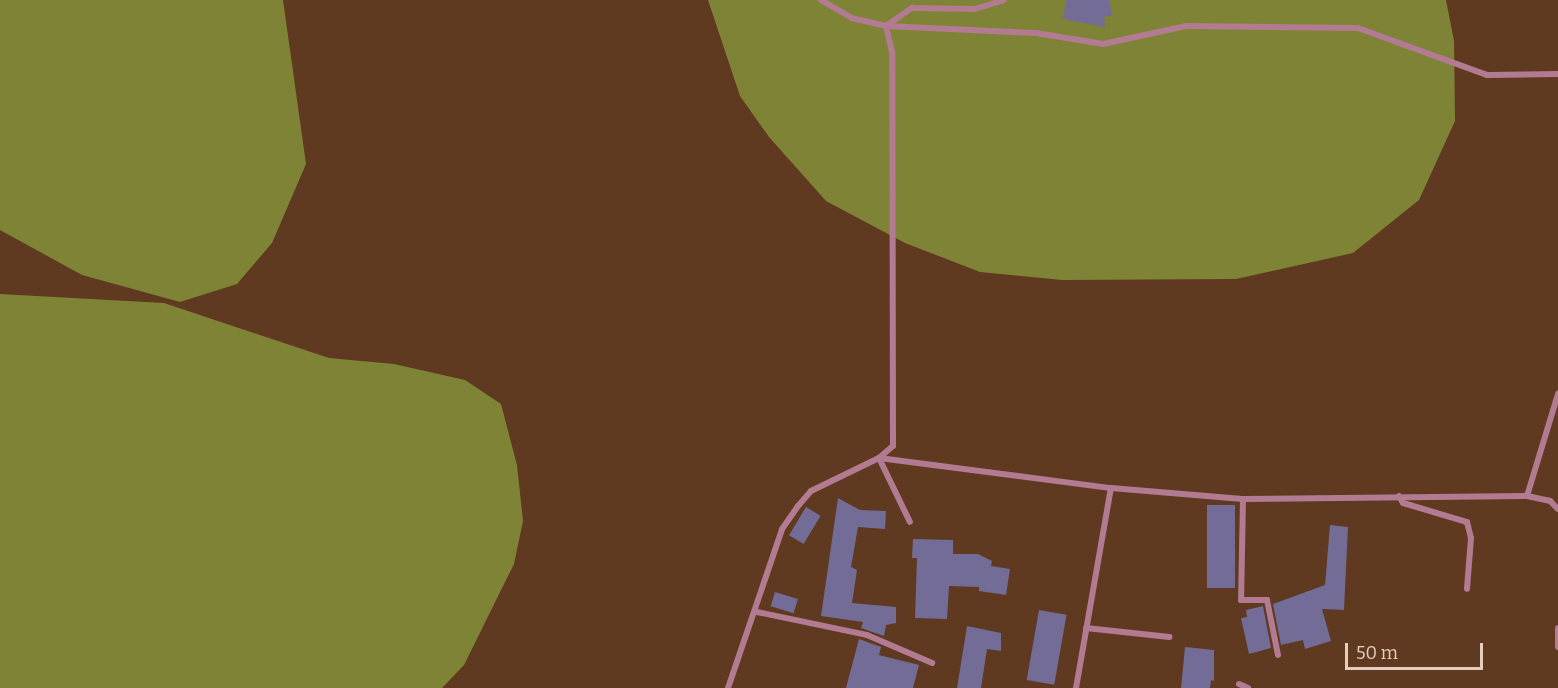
<!DOCTYPE html>
<style>
body{margin:0}
#map{position:relative;width:1558px;height:688px;overflow:hidden;background:#5f3920;font-family:Bitter,serif}
div>[style]{position:absolute}
[style*='--x']{left:calc(var(--x)*1px);top:calc(var(--y)*1px);width:calc(var(--w)*1px);rotate:calc(var(--a)*1deg)}
.forest>*{inset:0;background:#7f8336}
.building>*{inset:0;background:#736c97;transform-origin:0 0}
.street>*{height:6px;margin:-3px;padding:0 3px;transform-origin:3px;border-radius:3px;background:#b27b92}
span{translate:-50% -50%;white-space:nowrap;text-align:center;line-height:1.15;-webkit-text-stroke:4.5px #5f3920;paint-order:stroke}
.scale{position:absolute;left:1345px;top:643px;width:138px;height:27px;box-sizing:border-box;border:3px solid #e5cdbf;border-top:0;padding-left:8px;font-size:18px;line-height:21px;white-space:nowrap;color:#e5cdbf;-webkit-text-stroke:4px #5f3920;paint-order:stroke}
</style>
<div id="map">
<div class="forest">
<div style="clip-path:polygon(0 0,283px 0,306px 164px,272px 243px,237px 284px,180px 302px,82px 275px,0 230px)"></div>
<div style="clip-path:polygon(708px 0,1446px 0,1454px 41px,1455px 121px,1419px 200px,1353px 253px,1236px 279px,1062px 280px,980px 272px,905px 243px,826px 201px,769px 137px,740px 96px)"></div>
<div style="clip-path:polygon(0 294px,164px 303px,329px 358px,394px 364px,465px 380px,501px 404px,517px 465px,523px 521px,514px 564px,464px 665px,442px 688px,0 688px)"></div>
</div>
<div class="building">
<div style="clip-path:polygon(1066px 0,1109px 0,1112px 16px,1104px 17px,1105px 27px,1063px 19px)"></div>
<div style="clip-path:polygon(838px 498px,860px 510px,886px 511px,885px 529px,858px 527px,851px 567px,857px 570px,852px 603px,896px 607px,896px 623px,886px 625px,884px 636px,861px 628px,863px 622px,821px 616px)"></div>
<div style="left:1207px;top:505px;width:28px;height:83px"></div>
<div style="left:806px;top:507px;width:17px;height:33px;rotate:31deg"></div>
<div style="clip-path:polygon(1330px 525px,1348px 527px,1344px 610px,1322px 609px,1331px 641px,1305px 649px,1303px 640px,1281px 645px,1273px 604px,1325px 585px)"></div>
<div style="clip-path:polygon(913px 539px,953px 540px,953px 554px,978px 554px,992px 561px,991px 566px,1010px 569px,1006px 595px,979px 591px,979px 587px,949px 586px,947px 619px,915px 618px,917px 558px,912px 558px)"></div>
<div style="left:775px;top:592px;width:24px;height:15px;rotate:17deg"></div>
<div style="clip-path:polygon(1263px 606px,1271px 648px,1249px 654px,1241px 618px,1247px 617px,1246px 610px)"></div>
<div style="left:1039px;top:610px;width:28px;height:71px;rotate:10deg"></div>
<div style="clip-path:polygon(967px 626px,1001px 633px,1001px 651px,987px 649px,981px 688px,957px 688px)"></div>
<div style="clip-path:polygon(859px 639px,881px 647px,879px 655px,919px 665px,913px 688px,846px 688px)"></div>
<div style="clip-path:polygon(1185px 647px,1214px 650px,1214px 681px,1211px 680px,1210px 688px,1181px 688px)"></div>
</div>
<div class="street">
<div style="--x:886;--y:26;--w:150;--a:2.7"></div>
<div style="--x:1036;--y:33;--w:68;--a:9.3"></div>
<div style="--x:1103;--y:44;--w:85;--a:-12.2"></div>
<div style="--x:1186;--y:26;--w:172;--a:0.7"></div>
<div style="--x:1358;--y:28;--w:137;--a:20"></div>
<div style="--x:1487;--y:75;--w:71;--a:-0.8"></div>
<div style="--x:886;--y:26;--w:32;--a:-35"></div>
<div style="--x:912;--y:8;--w:63;--a:0.9"></div>
<div style="--x:975;--y:9;--w:30;--a:-17"></div>
<div style="--x:879;--y:458;--w:234;--a:7.4"></div>
<div style="--x:1111;--y:488;--w:132;--a:4.8"></div>
<div style="--x:1243;--y:499;--w:284;--a:-0.6"></div>
<div style="--x:1527;--y:496;--w:24;--a:12"></div>
<div style="--x:1550;--y:501;--w:11;--a:45"></div>
<div style="--x:879;--y:458;--w:71;--a:64.2"></div>
<div style="--x:1399;--y:496;--w:8;--a:60"></div>
<div style="--x:1403;--y:503;--w:67;--a:16.5"></div>
<div style="--x:1467;--y:522;--w:16;--a:76"></div>
<div style="--x:1471;--y:538;--w:51;--a:94.5"></div>
<div style="--x:1527;--y:496;--w:107;--a:-73.1"></div>
<div style="--x:1243;--y:499;--w:101;--a:91.1"></div>
<div style="--x:1241;--y:600;--w:26;--a:0"></div>
<div style="--x:1267;--y:600;--w:56;--a:78.7"></div>
<div style="--x:757;--y:612;--w:112;--a:11.8"></div>
<div style="--x:867;--y:635;--w:71;--a:23.3"></div>
<div style="--x:1086;--y:628;--w:84;--a:6.1"></div>
<div style="--x:1558;--y:628;--w:19;--a:90"></div>
<div style="--x:1239;--y:684;--w:10;--a:24"></div>
<div style="--x:728;--y:688;--w:168;--a:-71.2"></div>
<div style="--x:782;--y:529;--w:28;--a:-55"></div>
<div style="--x:798;--y:506;--w:20;--a:-49"></div>
<div style="--x:811;--y:491;--w:76;--a:-25.9"></div>
<div style="--x:879;--y:458;--w:18;--a:-41"></div>
<div style="--x:893;--y:446;--w:394;--a:-90.1"></div>
<div style="--x:892;--y:52;--w:27;--a:-103"></div>
<div style="--x:886;--y:26;--w:35;--a:-167"></div>
<div style="--x:852;--y:18;--w:36;--a:-150"></div>
<div style="--x:1076;--y:688;--w:203;--a:-80.1"></div>
</div>
<div class="scale">50 m</div>
</div>
